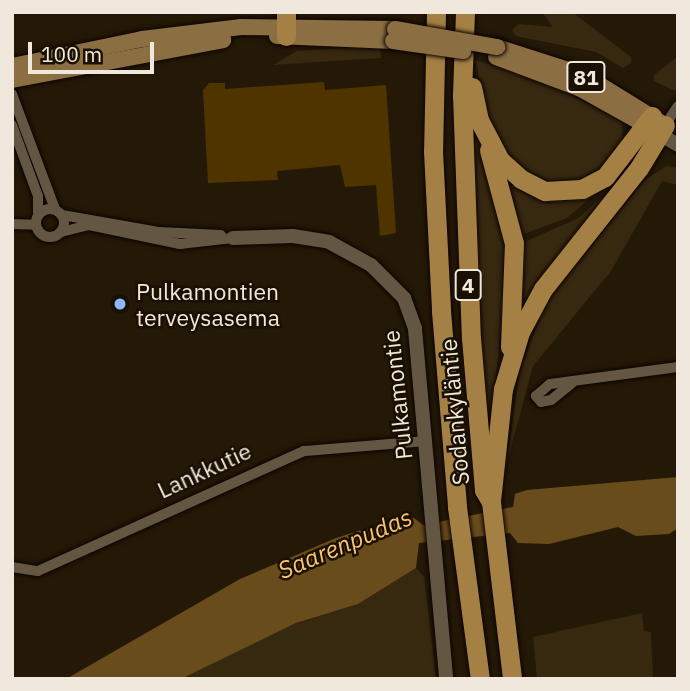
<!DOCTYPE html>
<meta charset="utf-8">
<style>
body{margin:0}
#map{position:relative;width:690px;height:691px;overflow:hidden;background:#241907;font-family:"IBM Plex Sans",sans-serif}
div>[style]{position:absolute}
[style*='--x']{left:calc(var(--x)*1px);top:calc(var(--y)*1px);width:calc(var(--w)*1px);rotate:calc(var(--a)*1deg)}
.green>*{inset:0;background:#372810}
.water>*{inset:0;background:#694c1b}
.building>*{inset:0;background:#503400}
.roads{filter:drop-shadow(0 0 2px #0d0400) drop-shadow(0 0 2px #0d0400)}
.street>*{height:10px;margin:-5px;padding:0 5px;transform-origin:5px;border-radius:5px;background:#635642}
.street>.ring{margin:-5px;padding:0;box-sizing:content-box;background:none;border:10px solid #635642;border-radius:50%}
.secondary>*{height:14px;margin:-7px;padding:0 7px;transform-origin:7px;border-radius:7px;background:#635642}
.primary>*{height:16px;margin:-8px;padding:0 8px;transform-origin:8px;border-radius:8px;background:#8b6f43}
.highway>*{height:19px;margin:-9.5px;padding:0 9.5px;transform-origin:9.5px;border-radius:9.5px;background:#a58044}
.bridges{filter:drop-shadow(0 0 2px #0d0400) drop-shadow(0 0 2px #0d0400)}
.primary-bridge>*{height:16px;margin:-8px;padding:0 8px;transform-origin:8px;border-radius:8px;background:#8b6f43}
.dots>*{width:19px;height:19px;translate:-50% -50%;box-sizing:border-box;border:4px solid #1a1001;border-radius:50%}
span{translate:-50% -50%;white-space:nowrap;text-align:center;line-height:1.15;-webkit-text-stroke:5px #1a1001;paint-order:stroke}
.shield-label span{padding:2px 5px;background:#1a1001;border:2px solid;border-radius:5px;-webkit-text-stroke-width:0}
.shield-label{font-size:21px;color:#f0e8dd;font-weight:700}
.poi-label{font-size:23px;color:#f0e8dd}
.left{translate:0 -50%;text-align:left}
.street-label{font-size:23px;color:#f0e8dd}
.water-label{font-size:24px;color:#fdc66c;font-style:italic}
.frame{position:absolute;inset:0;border:14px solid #f0e8dd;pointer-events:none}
.scale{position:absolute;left:28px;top:42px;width:126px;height:32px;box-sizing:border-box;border:4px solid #f0e8dd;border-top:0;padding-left:9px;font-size:21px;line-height:24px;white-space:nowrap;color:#f0e8dd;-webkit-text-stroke:5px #1a1001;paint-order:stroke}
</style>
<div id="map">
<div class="green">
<div style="clip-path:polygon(542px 12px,572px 12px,631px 57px,631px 63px,623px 68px,596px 52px,516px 36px,512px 30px,519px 24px,553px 27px)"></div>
<div style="clip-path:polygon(380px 46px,381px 58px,273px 65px,297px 51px)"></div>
<div style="clip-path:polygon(678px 56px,678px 90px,673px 90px,654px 81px,654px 75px)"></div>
<div style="clip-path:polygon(475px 60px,536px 78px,611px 115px,621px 120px,624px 147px,583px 184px,536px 182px,495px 145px)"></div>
<div style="clip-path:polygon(468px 126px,475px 127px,482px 145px,508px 260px,486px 472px)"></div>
<div style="clip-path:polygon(666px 166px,678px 168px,678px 185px,662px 181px,611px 271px,533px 366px,507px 462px,520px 371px,546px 302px,644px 181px)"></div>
<div style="clip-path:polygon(621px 172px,567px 218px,518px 236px,506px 175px,533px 192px)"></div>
<div style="clip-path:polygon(605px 195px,513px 337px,522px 243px,577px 219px)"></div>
<div style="clip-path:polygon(416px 568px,424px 577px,436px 679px,181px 679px,296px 623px,358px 604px)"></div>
<div style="clip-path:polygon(642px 613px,644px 631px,651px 632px,653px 679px,537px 679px,533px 637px)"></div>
</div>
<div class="water">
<div style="clip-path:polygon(678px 477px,678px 528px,669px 534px,636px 536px,618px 527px,549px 544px,518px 543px,510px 533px,419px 543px,416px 568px,358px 604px,296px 623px,181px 679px,66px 679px,240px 579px,336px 538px,390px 521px,414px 518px,423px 525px,513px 507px,515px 494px,527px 490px)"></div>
</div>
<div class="building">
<div style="clip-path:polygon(324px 82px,325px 90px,386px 85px,396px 233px,380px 236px,376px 185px,345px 187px,340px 165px,277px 171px,278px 180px,208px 183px,203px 90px,209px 83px,225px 83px,225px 89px)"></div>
</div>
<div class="roads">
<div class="street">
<div style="--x:12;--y:94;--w:123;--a:69.5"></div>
<div style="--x:12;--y:125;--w:76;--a:69.9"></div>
<div style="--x:38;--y:196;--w:18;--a:90"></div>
<div style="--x:665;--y:125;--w:23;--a:-56"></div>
<div class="ring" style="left:36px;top:209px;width:18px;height:18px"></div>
<div style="--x:62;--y:215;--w:98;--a:9.9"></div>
<div style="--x:159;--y:232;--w:62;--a:2.8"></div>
<div style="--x:12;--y:224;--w:24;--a:2"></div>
<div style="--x:61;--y:232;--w:29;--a:-14"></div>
<div style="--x:89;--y:225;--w:93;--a:11.8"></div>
<div style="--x:180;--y:244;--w:53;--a:-6.5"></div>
<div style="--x:572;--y:383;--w:27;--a:141"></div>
<div style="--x:551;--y:400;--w:10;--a:169"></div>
<div style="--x:541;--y:402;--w:8;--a:-130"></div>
<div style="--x:536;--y:396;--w:18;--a:-41"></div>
<div style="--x:550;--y:384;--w:129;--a:-7.6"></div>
<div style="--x:12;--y:567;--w:26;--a:9"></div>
<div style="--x:38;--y:571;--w:292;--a:-24.3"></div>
<div style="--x:304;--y:451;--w:121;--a:-4.7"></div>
</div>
<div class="secondary">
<div style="--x:663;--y:136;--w:17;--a:31"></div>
<div style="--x:233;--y:238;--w:60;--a:-1.9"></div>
<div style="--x:293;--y:236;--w:36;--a:9"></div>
<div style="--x:329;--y:242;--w:48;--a:28.7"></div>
<div style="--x:371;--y:265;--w:47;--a:45"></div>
<div style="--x:404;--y:298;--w:33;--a:70"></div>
<div style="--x:415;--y:329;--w:351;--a:84.9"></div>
</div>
<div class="primary">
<div style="--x:277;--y:36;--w:116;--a:2.5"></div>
<div style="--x:497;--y:47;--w:91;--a:17.8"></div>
<div style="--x:584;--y:75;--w:89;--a:31.7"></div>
<div style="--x:496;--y:57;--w:89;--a:20.5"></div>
<div style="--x:579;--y:88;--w:80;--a:29.1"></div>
<div style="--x:12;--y:66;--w:133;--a:-11.7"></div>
<div style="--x:142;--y:39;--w:100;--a:-6.9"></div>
<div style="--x:241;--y:27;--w:154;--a:0.7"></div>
<div style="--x:12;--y:80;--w:215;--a:-10.7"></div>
</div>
<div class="highway">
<div style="--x:286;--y:12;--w:24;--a:90"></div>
<div style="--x:436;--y:12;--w:139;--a:91.2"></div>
<div style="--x:433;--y:151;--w:160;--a:87.1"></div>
<div style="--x:441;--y:311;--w:197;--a:85.3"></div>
<div style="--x:457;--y:507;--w:174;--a:82.4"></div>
<div style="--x:465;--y:12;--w:83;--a:92.1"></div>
<div style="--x:462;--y:95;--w:243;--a:87.9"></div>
<div style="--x:471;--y:338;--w:153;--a:85.1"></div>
<div style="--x:484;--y:490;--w:14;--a:60"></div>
<div style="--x:491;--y:502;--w:178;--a:83.2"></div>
<div style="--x:472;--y:87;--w:34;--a:78"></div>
<div style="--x:479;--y:120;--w:45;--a:62.3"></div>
<div style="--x:500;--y:160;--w:28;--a:42"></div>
<div style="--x:521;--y:179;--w:27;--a:27"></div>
<div style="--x:545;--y:191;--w:37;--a:-3"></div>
<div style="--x:582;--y:189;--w:26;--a:-28"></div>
<div style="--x:605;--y:177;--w:77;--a:-52.4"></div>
<div style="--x:489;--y:150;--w:96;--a:75"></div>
<div style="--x:514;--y:243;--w:104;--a:92.2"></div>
<div style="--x:491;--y:501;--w:113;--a:-83.9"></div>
<div style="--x:503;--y:389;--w:59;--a:-73.4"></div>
<div style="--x:520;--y:332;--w:49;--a:-61.9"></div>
<div style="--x:543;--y:289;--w:154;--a:-51.6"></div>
<div style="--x:639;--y:168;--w:50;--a:-58.8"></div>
</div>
</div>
<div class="bridges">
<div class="primary-bridge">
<div style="--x:395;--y:29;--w:104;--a:10"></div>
<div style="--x:393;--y:41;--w:71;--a:8.1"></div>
</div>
</div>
<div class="dots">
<div style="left:120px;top:304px;background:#8bb9fc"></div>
</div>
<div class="shield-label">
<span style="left:586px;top:77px">81</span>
<span style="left:468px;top:285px">4</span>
</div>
<div class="poi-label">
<span class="left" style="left:136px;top:304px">Pulkamontien<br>terveysasema</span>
</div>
<div class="street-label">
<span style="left:397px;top:395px;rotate:-96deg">Pulkamontie</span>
<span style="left:454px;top:412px;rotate:-95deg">Sodankyläntie</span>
<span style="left:204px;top:470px;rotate:-25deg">Lankkutie</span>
</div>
<div class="water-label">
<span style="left:345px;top:544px;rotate:-23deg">Saarenpudas</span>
</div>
<div class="frame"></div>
<div class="scale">100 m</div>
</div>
